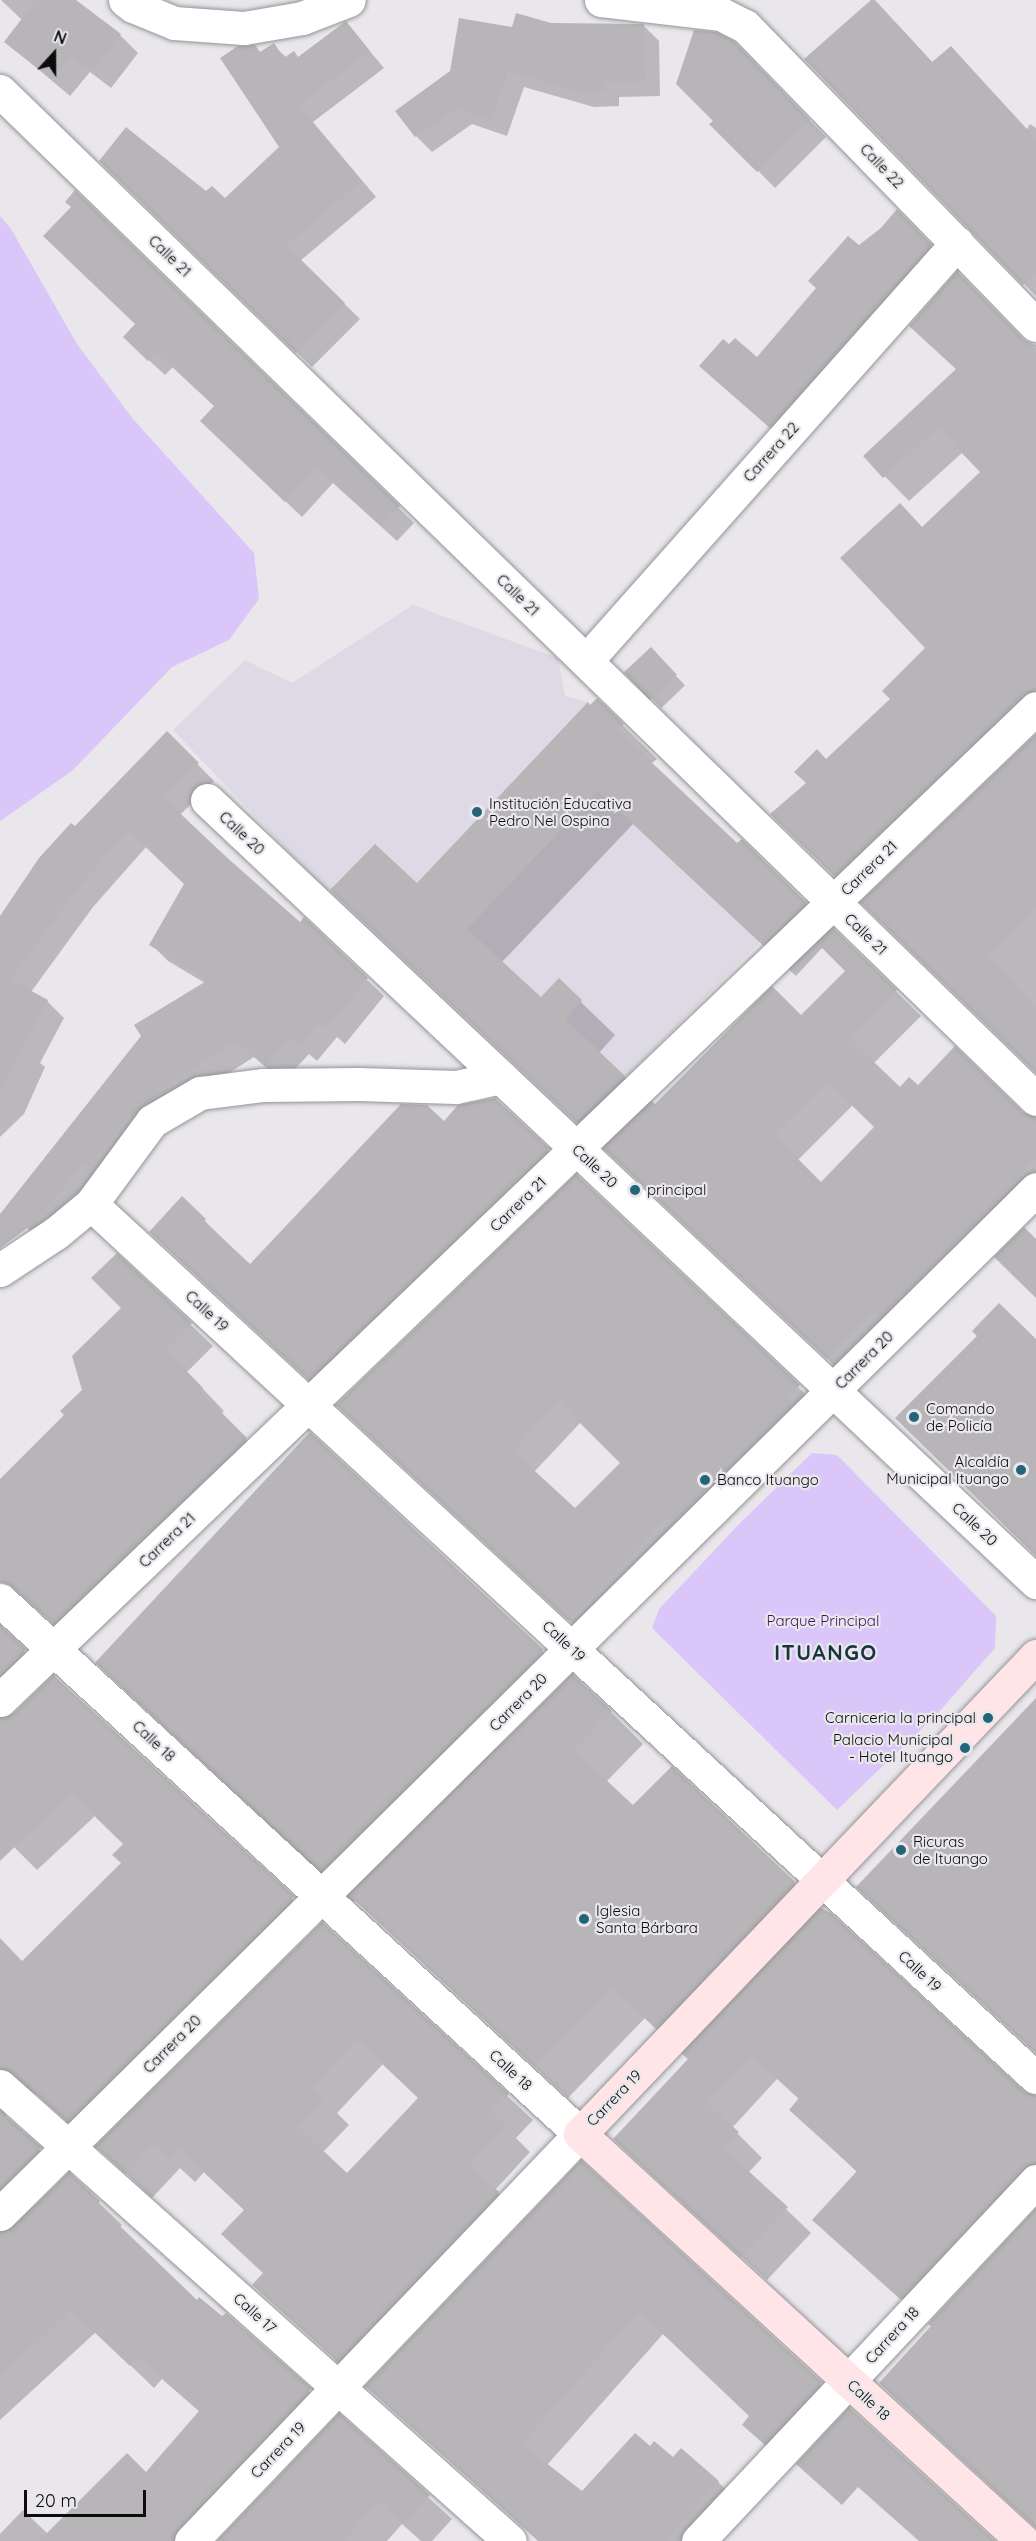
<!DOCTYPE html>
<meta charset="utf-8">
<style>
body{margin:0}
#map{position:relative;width:1036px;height:2541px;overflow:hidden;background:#e9e7eb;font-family:Quicksand,sans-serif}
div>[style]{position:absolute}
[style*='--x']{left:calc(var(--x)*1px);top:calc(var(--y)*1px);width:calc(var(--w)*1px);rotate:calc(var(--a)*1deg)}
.built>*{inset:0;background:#dedae5}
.green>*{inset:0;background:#dbc6f9}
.shadow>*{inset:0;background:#0003;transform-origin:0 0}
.building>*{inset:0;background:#b8b5b8;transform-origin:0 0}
.roads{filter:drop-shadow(0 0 2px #959497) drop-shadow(0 0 2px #959497)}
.pedestrian>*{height:32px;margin:-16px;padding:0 16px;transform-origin:16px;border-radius:16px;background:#fff}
.minor>*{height:33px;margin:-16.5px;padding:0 16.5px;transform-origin:16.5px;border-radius:16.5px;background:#fff}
.secondary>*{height:33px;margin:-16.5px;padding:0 16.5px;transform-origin:16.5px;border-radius:16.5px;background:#ffe5e7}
.dots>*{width:16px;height:16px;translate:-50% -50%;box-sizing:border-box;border:3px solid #e9e7eb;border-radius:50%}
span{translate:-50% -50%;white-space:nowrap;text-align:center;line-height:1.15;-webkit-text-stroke:4.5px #e9e7eb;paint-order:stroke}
.street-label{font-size:15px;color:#0c0c0d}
.poi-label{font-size:15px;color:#0c0c0d}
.left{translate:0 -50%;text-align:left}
.right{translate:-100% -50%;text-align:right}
.park-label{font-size:15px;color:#3d1461}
.district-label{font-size:21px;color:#17353f;font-weight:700;letter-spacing:1.5px}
.north{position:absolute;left:24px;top:24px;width:60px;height:60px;-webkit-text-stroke:4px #e9e7eb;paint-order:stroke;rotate:21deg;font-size:16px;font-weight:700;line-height:24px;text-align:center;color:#0c0c0d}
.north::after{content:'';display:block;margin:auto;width:21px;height:27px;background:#0c0c0d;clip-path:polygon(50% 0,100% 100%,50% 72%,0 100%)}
.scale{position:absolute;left:24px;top:2490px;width:122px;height:27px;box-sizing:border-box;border:3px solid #0c0c0d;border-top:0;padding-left:8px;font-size:18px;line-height:21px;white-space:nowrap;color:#0c0c0d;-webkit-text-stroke:4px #e9e7eb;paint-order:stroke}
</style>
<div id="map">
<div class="built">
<div style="clip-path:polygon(413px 605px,558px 658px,565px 696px,588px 702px,800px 902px,575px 1129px,568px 1118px,328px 893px,173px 730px,245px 660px,292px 683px)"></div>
</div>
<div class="green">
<div style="clip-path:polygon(0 216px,11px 229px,77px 344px,133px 419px,254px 553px,259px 599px,229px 640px,172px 667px,72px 771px,0 821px)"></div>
<div style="clip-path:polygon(812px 1453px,837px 1455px,996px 1616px,995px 1648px,938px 1713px,837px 1810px,652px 1628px,659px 1609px,740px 1523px)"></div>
</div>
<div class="shadow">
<div style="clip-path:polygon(1px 0,74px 0,120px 35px,138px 53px,111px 88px,90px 72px,70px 96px,6px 42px,22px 20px)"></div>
<div style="clip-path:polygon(346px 23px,384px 68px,313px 122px,376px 197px,300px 261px,360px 319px,312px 367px,101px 161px,225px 200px,281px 147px,261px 53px,273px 45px,287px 58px,294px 53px,299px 58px)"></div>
<div style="clip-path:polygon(550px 24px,643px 25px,659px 41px,660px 96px,619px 97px,619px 106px,594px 107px,524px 87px,507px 136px,472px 124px,432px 152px,416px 136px,513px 28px)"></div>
<div style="clip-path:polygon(898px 25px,933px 63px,975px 73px,1027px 129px,1030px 124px,1036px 128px,1036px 296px,806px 60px)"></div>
<div style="clip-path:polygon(733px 43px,826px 137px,775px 188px,712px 124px,716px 121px)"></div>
<div style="clip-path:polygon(897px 211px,948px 263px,788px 444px,701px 366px,730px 346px,758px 359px)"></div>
<div style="clip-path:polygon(137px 325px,398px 507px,414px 523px,397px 541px,333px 483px,302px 517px,218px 437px,216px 407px,173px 367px,165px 375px,141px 353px)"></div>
<div style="clip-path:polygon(911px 326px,1024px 340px,1036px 345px,1036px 730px,859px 899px,797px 839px,808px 783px,827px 761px,892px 699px,927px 648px,900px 505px,923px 528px,982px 472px,963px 452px,909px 501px,865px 456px,957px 370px)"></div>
<div style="left:651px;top:650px;width:49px;height:33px;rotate:46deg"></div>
<div style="clip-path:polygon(evenodd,597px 700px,657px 759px,651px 764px,737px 845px,742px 841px,921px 1016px,873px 1064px,900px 1089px,918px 1087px,1036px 1119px,1036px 1208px,852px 1382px,332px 890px,417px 885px,597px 700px,633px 824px,796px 976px,823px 947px,847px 971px,801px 1017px,655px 1106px,599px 1053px,615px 1035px,559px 981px,541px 1000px,501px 963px,633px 824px,597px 700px,853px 1105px,876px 1128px,821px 1184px,797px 1161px,853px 1105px)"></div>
<div style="clip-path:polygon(167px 733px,214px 781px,180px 815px,300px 924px,304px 920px,384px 996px,345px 1044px,337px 1037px,317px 1061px,309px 1054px,283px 1082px,254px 1057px,180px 1104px,47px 1244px,23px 1225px,205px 983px,168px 961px,151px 944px,186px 884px,147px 846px,93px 907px,31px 992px,47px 1001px,64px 1018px,40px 1063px,45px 1067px,24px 1114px,0 1137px,0 918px,75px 829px)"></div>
<div style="clip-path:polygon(1036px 736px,1036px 1071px,887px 927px)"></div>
<div style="clip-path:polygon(495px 1099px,570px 1171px,327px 1397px,173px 1254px,182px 1198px,250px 1266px,444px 1123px)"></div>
<div style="clip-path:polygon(evenodd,576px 1176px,820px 1408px,592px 1641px,360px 1427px,576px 1176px,581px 1422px,623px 1463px,575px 1510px,534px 1472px,581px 1422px)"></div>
<div style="clip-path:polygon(117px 1255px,213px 1346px,187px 1372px,224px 1411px,221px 1414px,267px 1461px,76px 1644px,6px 1582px,0 1560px,0 1481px,66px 1415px,84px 1390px,123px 1308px)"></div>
<div style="left:310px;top:1434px;width:351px;height:313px;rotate:43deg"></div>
<div style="clip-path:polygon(0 1623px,4px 1632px,43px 1669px,6px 1705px,1px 1719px,14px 1715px,54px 1677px,316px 1921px,91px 2143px,37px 2095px,28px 2090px,4px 2107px,6px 2118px,63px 2172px,10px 2224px,3px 2234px,69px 2174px,122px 2225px,119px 2228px,197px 2302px,222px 2318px,226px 2315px,333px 2413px,210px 2541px,0 2541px,0 2534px,23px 2510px,48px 2534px,146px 2474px,200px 2412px,162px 2379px,154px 2388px,96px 2332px,0 2420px,0 1957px,22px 1963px,123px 1863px,125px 1844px,96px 1815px,37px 1870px,0 1833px)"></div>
<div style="clip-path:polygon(1036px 1700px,1036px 2053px,858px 1887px)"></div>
<div style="clip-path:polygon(611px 1712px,643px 1744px,606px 1782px,633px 1807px,794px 1883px,1023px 2092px,1036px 2097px,1036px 2204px,926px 2322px,814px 2220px,857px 2172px,791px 2110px,800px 2100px,777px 2079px,732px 2128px,762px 2158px,748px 2173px,811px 2233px,767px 2280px,640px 2164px,689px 2060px,645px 2018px,568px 2098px,351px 1895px)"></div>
<div style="clip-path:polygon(evenodd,322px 1924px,533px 2120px,516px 2138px,530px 2152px,495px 2190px,523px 2218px,363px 2385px,254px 2285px,264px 2274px,246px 2211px,204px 2172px,195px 2182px,180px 2168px,152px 2198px,98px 2146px,322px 1924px,383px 2064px,419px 2098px,347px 2175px,323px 2152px,349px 2125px,337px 2113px,383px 2064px)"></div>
<div style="clip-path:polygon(581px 2162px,844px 2406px,768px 2448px,744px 2425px,751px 2417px,663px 2334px,547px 2465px,582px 2493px,650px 2448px,718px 2482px,742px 2505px,717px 2541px,538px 2541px,367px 2386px)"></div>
<div style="clip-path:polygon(339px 2416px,452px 2519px,432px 2541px,421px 2541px,402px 2524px,387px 2541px,219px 2541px)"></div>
</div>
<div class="building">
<div style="clip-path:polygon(36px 0,76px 0,121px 34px,93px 72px,72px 56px,51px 79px,4px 42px)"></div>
<div style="clip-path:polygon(871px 0,875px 0,932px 62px,951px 46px,1036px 140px,1036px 272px,1023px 285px,804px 59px)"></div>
<div style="clip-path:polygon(516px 13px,551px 23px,644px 24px,645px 81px,604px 82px,604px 91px,577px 91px,508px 72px,491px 121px,456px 109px,415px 137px,395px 111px,450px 71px,459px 18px,512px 27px)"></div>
<div style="clip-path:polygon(346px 21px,370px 51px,298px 106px,362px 181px,286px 245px,345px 303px,296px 353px,99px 161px,126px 127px,206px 191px,212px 186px,225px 198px,279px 147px,220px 58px,238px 46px,255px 45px,260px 52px,274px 43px,284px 58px,294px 51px,298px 57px)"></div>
<div style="clip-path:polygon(694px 30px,716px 32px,734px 41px,810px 120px,757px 172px,709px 124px,713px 121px,676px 84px)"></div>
<div style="clip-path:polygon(75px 190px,400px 506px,381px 526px,317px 468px,285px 502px,200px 421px,214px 406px,156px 352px,148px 361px,123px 337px,135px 324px,43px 236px,71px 207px,65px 202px)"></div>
<div style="clip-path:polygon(897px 209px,931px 244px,769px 427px,699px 366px,723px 339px,729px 344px,735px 338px,757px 357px,816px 288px,808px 281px,848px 236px,859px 245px,881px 228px)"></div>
<div style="clip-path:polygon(957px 271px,1036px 352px,1036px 690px,1023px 694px,834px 876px,770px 814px,806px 783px,794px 772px,817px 749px,826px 759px,890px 699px,882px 691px,925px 648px,840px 558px,900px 503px,922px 527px,980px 472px,938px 428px,883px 478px,863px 456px,956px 369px,909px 326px)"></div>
<div style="left:651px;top:647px;width:38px;height:37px;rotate:47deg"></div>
<div style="clip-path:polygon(597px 698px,624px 724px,617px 730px,737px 843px,742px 839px,806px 902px,791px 917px,788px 914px,761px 943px,598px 791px,467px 929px,541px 997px,559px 978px,582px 1000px,565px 1019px,625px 1076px,576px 1122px,330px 890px,375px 844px,417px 883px,588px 702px,590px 705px)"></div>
<div style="clip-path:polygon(167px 731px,199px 763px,164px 798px,226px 857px,300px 922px,304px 917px,368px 978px,327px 1028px,319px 1022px,299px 1046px,291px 1038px,265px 1066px,236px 1041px,164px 1087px,132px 1116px,129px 1114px,89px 1167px,84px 1163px,37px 1221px,0 1248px,0 1214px,141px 1036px,134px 1025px,208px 980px,149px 945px,184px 884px,129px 831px,76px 890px,11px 980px,48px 1000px,0 1091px,0 916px,39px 858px,71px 823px,75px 826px)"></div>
<div style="clip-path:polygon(1036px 734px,1036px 909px,988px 956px,1036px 1007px,1036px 1073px,860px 902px)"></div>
<div style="clip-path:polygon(evenodd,833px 928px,897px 990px,849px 1038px,900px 1087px,909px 1077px,918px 1085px,955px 1046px,1023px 1112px,1036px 1117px,1036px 1158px,996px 1199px,998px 1200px,879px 1318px,874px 1312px,827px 1359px,603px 1148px,652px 1101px,655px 1104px,772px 986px,801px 1015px,845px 971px,817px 943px,833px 928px,828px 1082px,874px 1127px,821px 1182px,774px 1135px,828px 1082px)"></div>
<div style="clip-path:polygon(495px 1098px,549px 1148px,312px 1376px,304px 1375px,149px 1232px,182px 1196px,206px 1219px,204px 1221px,250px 1264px,401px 1104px,427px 1105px,444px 1121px,458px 1105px)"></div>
<div style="clip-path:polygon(evenodd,576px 1174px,800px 1385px,790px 1395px,790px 1406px,673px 1521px,668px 1517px,569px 1621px,336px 1405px,576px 1174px,559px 1402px,620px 1463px,575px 1508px,513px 1451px,559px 1402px)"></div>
<div style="clip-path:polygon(1024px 1227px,1036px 1239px,1036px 1298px,994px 1257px)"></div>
<div style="clip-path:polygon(117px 1253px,192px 1323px,166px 1350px,203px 1388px,200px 1391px,247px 1438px,53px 1623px,13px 1586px,0 1582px,0 1479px,64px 1415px,60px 1411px,82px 1390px,72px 1356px,121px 1308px,91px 1278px)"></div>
<div style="clip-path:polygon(999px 1303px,1036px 1339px,1036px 1556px,895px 1418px,977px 1336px,972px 1331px)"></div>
<div style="left:310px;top:1432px;width:319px;height:315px;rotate:43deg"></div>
<div style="clip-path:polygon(0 1625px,26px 1649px,0 1674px)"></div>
<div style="clip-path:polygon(572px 1674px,612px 1711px,574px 1750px,633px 1805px,672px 1766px,795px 1882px,655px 2028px,612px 1987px,535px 2067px,349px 1895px)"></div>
<div style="clip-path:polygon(53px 1675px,294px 1896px,67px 2121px,12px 2072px,0 2068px,0 1938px,22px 1961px,121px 1863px,112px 1855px,123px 1844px,71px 1793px,0 1861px,0 1718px,13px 1714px)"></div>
<div style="clip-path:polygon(1036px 1698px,1036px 2053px,856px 1887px)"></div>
<div style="clip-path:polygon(822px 1908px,832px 1914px,1024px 2091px,1036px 2095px,1036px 2163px,1022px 2168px,900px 2299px,812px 2220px,857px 2171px,789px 2110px,799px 2098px,751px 2055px,707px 2104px,739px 2132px,723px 2148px,788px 2207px,741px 2257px,613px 2139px,688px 2059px,682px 2054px)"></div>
<div style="clip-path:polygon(evenodd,322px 1922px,509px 2094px,491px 2112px,506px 2126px,470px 2165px,499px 2192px,337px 2361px,252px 2285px,263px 2273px,221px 2234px,244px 2210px,178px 2148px,169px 2158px,154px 2144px,126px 2174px,95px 2146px,322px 1922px,357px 2040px,418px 2098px,347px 2173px,298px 2127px,324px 2099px,312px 2087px,357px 2040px)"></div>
<div style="clip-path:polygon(0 2111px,41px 2147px,0 2188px)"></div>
<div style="clip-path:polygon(581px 2160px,822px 2382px,764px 2444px,742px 2425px,749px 2416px,639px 2311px,522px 2444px,582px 2491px,635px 2433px,650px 2446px,654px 2441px,673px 2457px,681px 2448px,719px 2481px,666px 2541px,539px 2541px,365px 2386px)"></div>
<div style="clip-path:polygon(69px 2172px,100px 2201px,97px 2204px,197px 2300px,199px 2297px,222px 2316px,226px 2313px,311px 2388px,177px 2528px,173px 2541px,39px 2541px,127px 2453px,146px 2472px,199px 2411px,138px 2357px,130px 2366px,71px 2310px,0 2377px,0 2232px,13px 2227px)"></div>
<div style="clip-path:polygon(1036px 2208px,1036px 2528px,879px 2383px,931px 2326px,928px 2324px)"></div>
<div style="clip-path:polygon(849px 2407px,995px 2541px,919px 2541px,858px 2487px,842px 2505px,796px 2464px)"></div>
<div style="clip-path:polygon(339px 2413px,430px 2495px,403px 2524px,378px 2502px,344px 2541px,217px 2541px)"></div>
</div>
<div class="roads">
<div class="pedestrian">
<div style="--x:572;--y:1649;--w:632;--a:42.76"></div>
</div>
<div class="minor">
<div style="--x:125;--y:0;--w:10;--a:37"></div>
<div style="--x:133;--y:6;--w:44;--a:22.5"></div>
<div style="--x:174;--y:23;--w:70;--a:4.1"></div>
<div style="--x:244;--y:28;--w:59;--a:-9.8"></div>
<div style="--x:302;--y:18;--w:50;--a:-21"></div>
<div style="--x:601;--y:0;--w:121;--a:6.7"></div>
<div style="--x:721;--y:14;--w:27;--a:27"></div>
<div style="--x:745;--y:26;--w:417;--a:45.8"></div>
<div style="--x:0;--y:91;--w:1445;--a:44.22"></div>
<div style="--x:586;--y:661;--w:559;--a:-48.41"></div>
<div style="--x:207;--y:800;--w:1140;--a:43.33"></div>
<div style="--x:91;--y:1204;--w:655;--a:42.77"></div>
<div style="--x:0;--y:1270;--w:67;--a:-33.5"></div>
<div style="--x:56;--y:1233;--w:45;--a:-39.6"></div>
<div style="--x:91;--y:1204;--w:103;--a:-53.7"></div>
<div style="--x:152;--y:1121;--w:56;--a:-30.3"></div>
<div style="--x:200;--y:1093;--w:64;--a:-7.2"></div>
<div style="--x:263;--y:1085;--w:96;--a:-0.6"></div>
<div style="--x:359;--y:1084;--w:97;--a:1.8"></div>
<div style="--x:456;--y:1087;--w:46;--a:-12.5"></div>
<div style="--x:0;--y:1600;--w:788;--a:42.64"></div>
<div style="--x:580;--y:2134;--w:563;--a:133.7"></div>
<div style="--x:0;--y:1700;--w:1434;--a:-43.76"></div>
<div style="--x:0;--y:2086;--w:683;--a:41.74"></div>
<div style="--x:0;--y:2214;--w:1457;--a:-44.69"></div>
<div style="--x:698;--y:2541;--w:494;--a:-46.8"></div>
</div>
<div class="secondary">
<div style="--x:1023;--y:2541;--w:602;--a:-137.43"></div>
<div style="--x:580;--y:2134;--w:661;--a:-46.35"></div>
</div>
</div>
<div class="dots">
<div style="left:477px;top:812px;background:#236478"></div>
<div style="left:635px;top:1190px;background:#236478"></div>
<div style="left:914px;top:1417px;background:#236478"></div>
<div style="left:1021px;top:1470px;background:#236478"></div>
<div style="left:705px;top:1480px;background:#236478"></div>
<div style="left:988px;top:1718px;background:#236478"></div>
<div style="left:965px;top:1748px;background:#236478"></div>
<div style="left:901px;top:1850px;background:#236478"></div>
<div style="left:584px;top:1919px;background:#236478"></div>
</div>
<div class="street-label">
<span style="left:882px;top:166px;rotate:46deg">Calle 22</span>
<span style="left:170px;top:256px;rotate:44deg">Calle 21</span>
<span style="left:771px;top:452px;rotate:-48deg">Carrera 22</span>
<span style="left:518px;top:595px;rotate:44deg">Calle 21</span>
<span style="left:242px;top:833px;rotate:43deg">Calle 20</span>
<span style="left:869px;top:868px;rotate:-44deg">Carrera 21</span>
<span style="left:866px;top:934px;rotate:44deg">Calle 21</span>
<span style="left:595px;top:1166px;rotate:43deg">Calle 20</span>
<span style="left:518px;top:1204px;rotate:-44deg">Carrera 21</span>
<span style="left:207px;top:1311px;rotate:43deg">Calle 19</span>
<span style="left:864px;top:1360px;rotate:-45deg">Carrera 20</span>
<span style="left:975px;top:1524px;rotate:43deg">Calle 20</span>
<span style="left:167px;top:1540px;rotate:-44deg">Carrera 21</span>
<span style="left:564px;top:1641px;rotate:43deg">Calle 19</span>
<span style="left:518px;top:1702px;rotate:-45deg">Carrera 20</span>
<span style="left:154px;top:1741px;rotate:43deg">Calle 18</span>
<span style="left:920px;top:1971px;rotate:43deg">Calle 19</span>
<span style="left:172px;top:2044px;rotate:-45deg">Carrera 20</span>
<span style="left:511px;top:2070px;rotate:43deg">Calle 18</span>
<span style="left:614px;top:2098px;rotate:-46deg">Carrera 19</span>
<span style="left:255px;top:2313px;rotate:42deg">Calle 17</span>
<span style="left:892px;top:2335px;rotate:-47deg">Carrera 18</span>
<span style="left:869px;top:2400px;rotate:43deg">Calle 18</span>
<span style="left:278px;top:2450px;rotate:-46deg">Carrera 19</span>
</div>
<div class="poi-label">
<span class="left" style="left:489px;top:812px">Institución Educativa<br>Pedro Nel Ospina</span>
<span class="left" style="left:647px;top:1190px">principal</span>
<span class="left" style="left:926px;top:1417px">Comando<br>de Policía</span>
<span class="right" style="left:1009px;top:1470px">Alcaldía<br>Municipal Ituango</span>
<span class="left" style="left:717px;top:1480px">Banco Ituango</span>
<span class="right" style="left:976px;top:1718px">Carniceria la principal</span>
<span class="right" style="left:953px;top:1748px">Palacio Municipal<br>- Hotel Ituango</span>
<span class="left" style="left:913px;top:1850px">Ricuras<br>de Ituango</span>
<span class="left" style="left:596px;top:1919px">Iglesia<br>Santa Bárbara</span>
</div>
<div class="park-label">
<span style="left:823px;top:1621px">Parque Principal</span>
</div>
<div class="district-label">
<span style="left:826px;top:1652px">ITUANGO</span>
</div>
<div class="north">N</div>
<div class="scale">20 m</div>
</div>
